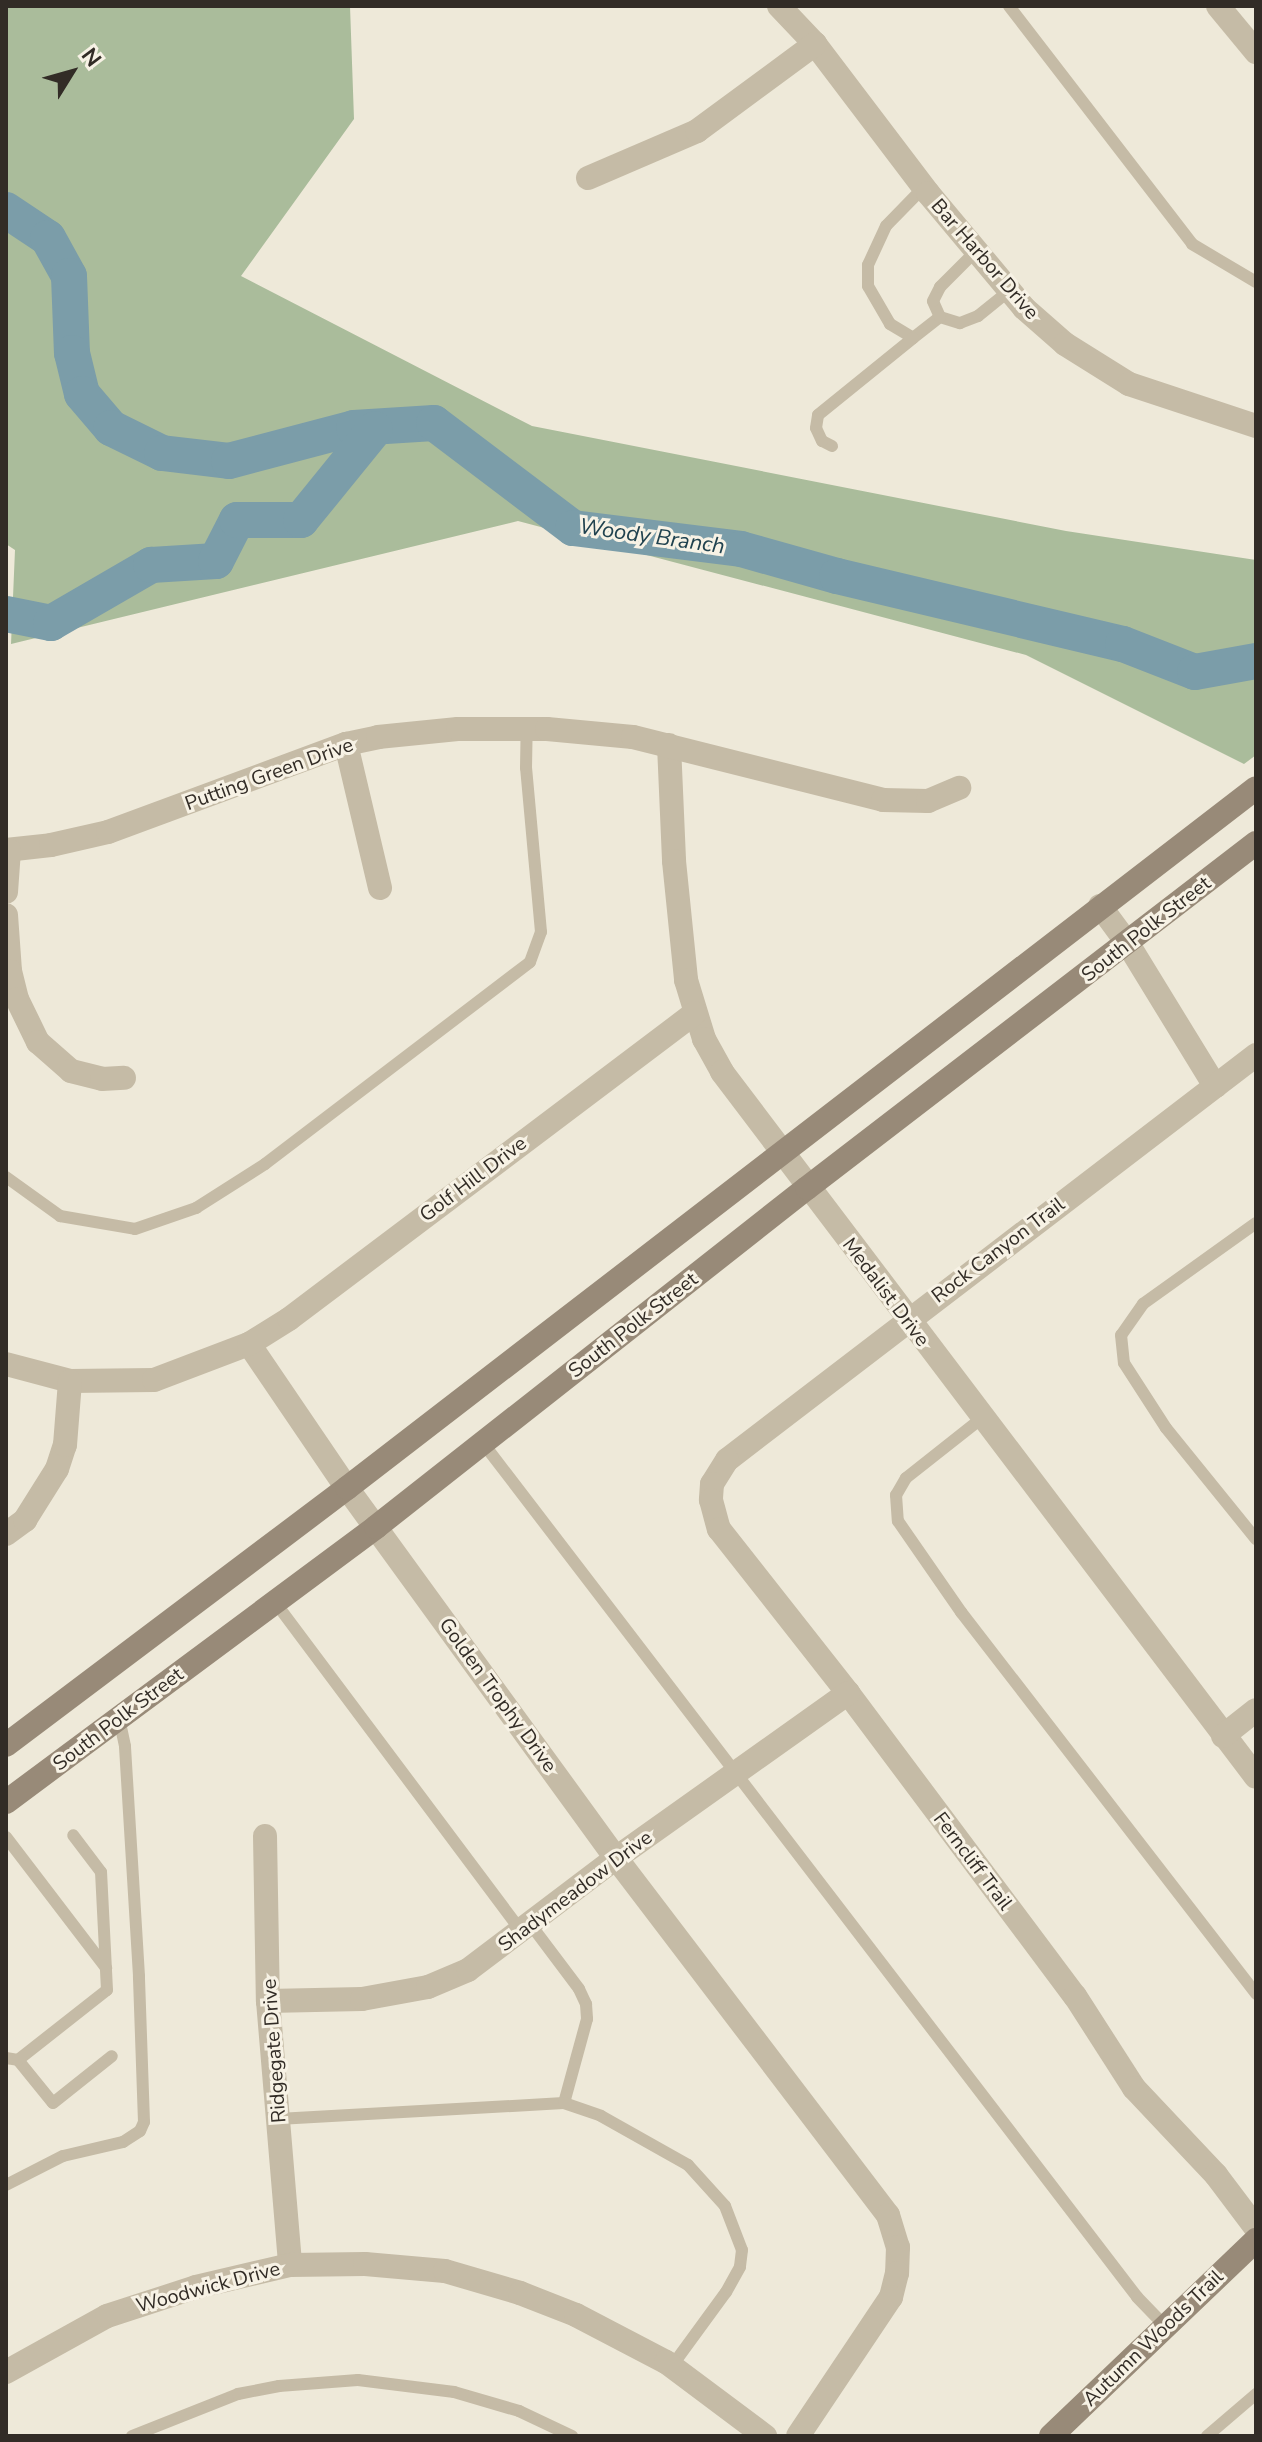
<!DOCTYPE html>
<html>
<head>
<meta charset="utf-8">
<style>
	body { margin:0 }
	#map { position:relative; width:1262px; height:2442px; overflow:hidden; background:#eee9d9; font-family:"Nunito Sans",sans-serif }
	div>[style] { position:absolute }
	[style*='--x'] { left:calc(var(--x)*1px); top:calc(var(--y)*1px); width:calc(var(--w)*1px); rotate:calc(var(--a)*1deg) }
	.green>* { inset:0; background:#aabc9b }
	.river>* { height:36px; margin:-18px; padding:0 18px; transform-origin:18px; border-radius:18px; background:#7b9da9 }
	.lane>* { height:12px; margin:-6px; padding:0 6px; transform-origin:6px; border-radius:6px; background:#c5bba6 }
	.street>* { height:24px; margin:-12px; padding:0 12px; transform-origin:12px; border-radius:12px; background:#c5bba6 }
	.secondary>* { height:24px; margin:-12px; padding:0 12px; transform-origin:12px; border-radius:12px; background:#988a78 }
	span { translate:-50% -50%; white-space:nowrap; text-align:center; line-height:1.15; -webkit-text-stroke:6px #f7f2e5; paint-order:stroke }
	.street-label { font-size:20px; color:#322c26 }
	.water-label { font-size:22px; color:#20424f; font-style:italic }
	.frame { position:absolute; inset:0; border:8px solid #322c26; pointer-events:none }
	.north { position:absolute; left:32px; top:32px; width:80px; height:80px; -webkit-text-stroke:6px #f7f2e5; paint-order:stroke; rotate:53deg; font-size:22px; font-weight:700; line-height:32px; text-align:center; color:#322c26 }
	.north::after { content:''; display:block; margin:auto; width:28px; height:36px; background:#322c26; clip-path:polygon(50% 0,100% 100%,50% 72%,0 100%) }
</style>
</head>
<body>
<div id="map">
	<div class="green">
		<div style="clip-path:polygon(6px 6px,350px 6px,354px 119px,241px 276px,532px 426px,1066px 531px,1256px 560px,1256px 755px,1244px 764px,1026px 655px,518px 521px,11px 644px,15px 550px,6px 544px)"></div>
	</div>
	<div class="river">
		<div style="--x:6;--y:210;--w:50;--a:33.7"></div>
		<div style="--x:48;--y:238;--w:43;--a:61.1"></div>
		<div style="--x:69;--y:276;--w:77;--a:87.8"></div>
		<div style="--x:72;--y:353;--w:42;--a:76.3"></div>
		<div style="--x:82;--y:394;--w:45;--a:49.5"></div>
		<div style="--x:111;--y:428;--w:57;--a:26.1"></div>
		<div style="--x:162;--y:453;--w:67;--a:6.8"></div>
		<div style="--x:229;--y:461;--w:129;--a:-14.8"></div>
		<div style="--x:354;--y:428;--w:80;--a:-3.6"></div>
		<div style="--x:434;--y:423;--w:174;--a:37.1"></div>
		<div style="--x:573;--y:528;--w:169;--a:7.1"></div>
		<div style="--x:741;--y:549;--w:100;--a:15.7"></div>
		<div style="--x:837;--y:576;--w:294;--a:13.4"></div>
		<div style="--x:1123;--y:644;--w:77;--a:21.3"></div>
		<div style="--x:1195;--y:672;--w:62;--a:-10.2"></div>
		<div style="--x:6;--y:614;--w:46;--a:11.3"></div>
		<div style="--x:51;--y:623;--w:116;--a:-30.1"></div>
		<div style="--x:151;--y:565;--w:65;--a:-3.5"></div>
		<div style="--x:216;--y:561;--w:46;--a:-62.9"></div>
		<div style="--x:237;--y:520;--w:64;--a:0"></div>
		<div style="--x:301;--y:520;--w:117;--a:-50.9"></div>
	</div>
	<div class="lane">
		<div style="--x:1009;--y:6;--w:300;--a:52.4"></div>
		<div style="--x:1192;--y:244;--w:74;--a:30.7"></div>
		<div style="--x:924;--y:187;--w:54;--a:134.3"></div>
		<div style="--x:886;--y:226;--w:43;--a:114.8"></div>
		<div style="--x:868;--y:265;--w:21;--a:90"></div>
		<div style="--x:868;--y:286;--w:44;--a:59.9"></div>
		<div style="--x:890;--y:324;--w:27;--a:31"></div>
		<div style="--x:913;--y:338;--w:34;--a:-38"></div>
		<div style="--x:940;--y:317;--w:21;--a:17"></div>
		<div style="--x:960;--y:323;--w:19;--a:-21"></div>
		<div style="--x:978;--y:316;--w:40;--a:-39"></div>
		<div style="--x:940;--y:317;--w:17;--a:-114"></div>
		<div style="--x:933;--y:301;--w:16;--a:-63"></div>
		<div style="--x:940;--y:287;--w:49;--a:-45"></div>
		<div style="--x:832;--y:446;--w:11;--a:-153"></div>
		<div style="--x:822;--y:441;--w:14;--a:-115"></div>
		<div style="--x:816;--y:428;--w:13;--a:-81"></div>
		<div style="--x:818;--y:415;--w:122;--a:-39"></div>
		<div style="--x:6;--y:1177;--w:67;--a:35.8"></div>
		<div style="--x:60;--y:1216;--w:76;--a:9.8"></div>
		<div style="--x:135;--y:1229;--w:65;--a:-19"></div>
		<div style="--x:196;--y:1208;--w:82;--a:-32.5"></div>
		<div style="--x:265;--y:1164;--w:333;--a:-37.3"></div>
		<div style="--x:530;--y:962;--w:32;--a:-70"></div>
		<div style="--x:541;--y:932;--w:165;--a:-95.2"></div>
		<div style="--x:526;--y:768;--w:39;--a:-89"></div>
		<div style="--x:1256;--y:1223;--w:139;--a:144.4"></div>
		<div style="--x:1143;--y:1304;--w:38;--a:125"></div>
		<div style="--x:1121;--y:1335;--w:28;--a:84"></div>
		<div style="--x:1124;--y:1363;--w:77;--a:57.1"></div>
		<div style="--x:1166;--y:1428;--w:143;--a:51"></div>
		<div style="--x:982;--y:1418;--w:97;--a:141.7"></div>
		<div style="--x:906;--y:1478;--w:20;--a:120"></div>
		<div style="--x:896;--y:1495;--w:26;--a:86"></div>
		<div style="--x:898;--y:1521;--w:111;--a:55.3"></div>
		<div style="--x:961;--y:1612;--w:483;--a:52.3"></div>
		<div style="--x:483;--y:1443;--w:1076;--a:52.55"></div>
		<div style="--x:1137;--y:2297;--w:40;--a:46"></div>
		<div style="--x:275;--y:1602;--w:412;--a:53.2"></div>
		<div style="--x:6;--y:1837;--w:165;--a:52.6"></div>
		<div style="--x:531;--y:1925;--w:80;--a:53.1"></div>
		<div style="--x:579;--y:1989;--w:17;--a:65"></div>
		<div style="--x:586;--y:2004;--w:15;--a:86"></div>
		<div style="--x:587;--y:2019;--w:87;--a:105.3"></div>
		<div style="--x:6;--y:2058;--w:12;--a:9"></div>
		<div style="--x:18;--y:2060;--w:55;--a:50.9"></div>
		<div style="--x:53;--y:2103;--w:75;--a:-38.5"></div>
		<div style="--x:18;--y:2060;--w:113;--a:-38.2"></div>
		<div style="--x:107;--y:1990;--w:118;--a:-92.9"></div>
		<div style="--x:101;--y:1872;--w:46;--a:-127.1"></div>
		<div style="--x:278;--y:2119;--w:286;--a:-3.2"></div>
		<div style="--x:564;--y:2103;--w:39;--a:19"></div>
		<div style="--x:601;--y:2116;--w:100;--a:29.4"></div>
		<div style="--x:688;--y:2165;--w:55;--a:47.9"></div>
		<div style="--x:725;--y:2206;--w:47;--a:68.9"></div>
		<div style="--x:742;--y:2250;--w:17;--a:97"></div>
		<div style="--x:740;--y:2267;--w:29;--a:119"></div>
		<div style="--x:726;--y:2292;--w:92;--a:126.1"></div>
		<div style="--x:6;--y:2185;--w:64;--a:-27"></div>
		<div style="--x:63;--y:2156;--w:62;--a:-13.1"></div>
		<div style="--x:123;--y:2142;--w:20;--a:-33"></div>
		<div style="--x:140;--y:2131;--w:10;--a:-66"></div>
		<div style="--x:144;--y:2122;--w:146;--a:-92"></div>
		<div style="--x:139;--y:1976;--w:230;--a:-93.5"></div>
		<div style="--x:125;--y:1746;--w:29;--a:-102"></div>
		<div style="--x:132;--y:2436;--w:114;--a:-21.6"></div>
		<div style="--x:238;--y:2394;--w:42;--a:-11"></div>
		<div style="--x:279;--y:2386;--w:79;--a:-4.3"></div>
		<div style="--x:358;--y:2380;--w:97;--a:7.1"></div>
		<div style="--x:454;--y:2392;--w:68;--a:16.3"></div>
		<div style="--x:519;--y:2411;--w:59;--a:25.3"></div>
		<div style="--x:1207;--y:2436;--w:65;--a:-40.6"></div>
	</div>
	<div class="street">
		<div style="--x:779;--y:6;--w:52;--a:46.5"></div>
		<div style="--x:815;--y:44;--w:187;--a:52.8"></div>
		<div style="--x:928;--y:193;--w:150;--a:50.1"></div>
		<div style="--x:1024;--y:308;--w:55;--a:41.3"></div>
		<div style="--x:1065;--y:344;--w:75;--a:32"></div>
		<div style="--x:1129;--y:384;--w:134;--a:18.3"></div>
		<div style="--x:1218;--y:6;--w:60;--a:50.4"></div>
		<div style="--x:588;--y:178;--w:119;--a:-23.3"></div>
		<div style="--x:697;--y:131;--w:147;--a:-36.4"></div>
		<div style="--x:346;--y:744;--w:148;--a:76.7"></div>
		<div style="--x:669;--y:745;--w:116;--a:87.5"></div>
		<div style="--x:674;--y:861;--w:120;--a:84.2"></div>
		<div style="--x:686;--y:980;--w:62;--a:73"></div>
		<div style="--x:704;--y:1039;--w:38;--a:61"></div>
		<div style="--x:722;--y:1072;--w:884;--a:52.86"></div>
		<div style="--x:6;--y:850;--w:45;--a:-6.3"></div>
		<div style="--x:51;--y:845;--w:58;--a:-12.8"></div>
		<div style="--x:108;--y:832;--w:254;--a:-20.3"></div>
		<div style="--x:346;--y:744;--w:33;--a:-12"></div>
		<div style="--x:378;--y:737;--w:80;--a:-5.7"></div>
		<div style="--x:458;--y:729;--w:89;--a:0"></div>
		<div style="--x:547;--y:729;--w:86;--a:5.3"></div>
		<div style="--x:633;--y:737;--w:258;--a:14.1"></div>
		<div style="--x:883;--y:800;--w:45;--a:1.3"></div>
		<div style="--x:928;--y:801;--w:34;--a:-23"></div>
		<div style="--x:6;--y:892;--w:42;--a:-85.9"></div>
		<div style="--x:1100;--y:906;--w:47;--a:53.6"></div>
		<div style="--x:1128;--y:944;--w:167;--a:58.5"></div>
		<div style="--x:6;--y:915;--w:56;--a:85.9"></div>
		<div style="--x:10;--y:971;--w:29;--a:76"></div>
		<div style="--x:17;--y:999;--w:48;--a:64"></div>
		<div style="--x:38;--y:1042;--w:44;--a:41.3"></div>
		<div style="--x:71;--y:1071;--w:32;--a:14"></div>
		<div style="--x:102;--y:1079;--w:22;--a:-3"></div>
		<div style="--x:1256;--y:1055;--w:666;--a:142.56"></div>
		<div style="--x:727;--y:1460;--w:28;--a:122"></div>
		<div style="--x:712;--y:1484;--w:16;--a:94"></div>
		<div style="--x:711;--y:1500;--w:30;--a:75"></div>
		<div style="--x:719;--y:1529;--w:209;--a:51.8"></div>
		<div style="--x:848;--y:1693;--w:379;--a:53.2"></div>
		<div style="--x:1075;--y:1996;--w:109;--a:57.3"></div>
		<div style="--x:1134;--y:2088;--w:120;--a:46.7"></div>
		<div style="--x:1216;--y:2175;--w:66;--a:53"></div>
		<div style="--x:249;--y:1344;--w:174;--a:55.8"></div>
		<div style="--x:347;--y:1488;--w:457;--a:54"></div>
		<div style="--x:616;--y:1858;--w:449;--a:52.7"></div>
		<div style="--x:888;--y:2215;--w:34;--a:73"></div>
		<div style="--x:898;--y:2247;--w:26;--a:92"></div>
		<div style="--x:897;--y:2273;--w:25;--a:104"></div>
		<div style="--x:891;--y:2297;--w:167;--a:123.8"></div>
		<div style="--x:6;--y:1364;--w:66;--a:14.9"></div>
		<div style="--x:70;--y:1381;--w:84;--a:-0.7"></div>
		<div style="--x:154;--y:1380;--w:102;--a:-20.8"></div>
		<div style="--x:249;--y:1344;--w:47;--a:-32"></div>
		<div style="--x:289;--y:1319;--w:508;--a:-37.01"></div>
		<div style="--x:6;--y:1534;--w:24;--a:-36"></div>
		<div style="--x:25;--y:1520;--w:60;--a:-57.9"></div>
		<div style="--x:57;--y:1469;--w:25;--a:-72"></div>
		<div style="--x:65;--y:1445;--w:64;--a:-85.5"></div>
		<div style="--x:1223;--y:1736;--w:42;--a:-38.2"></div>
		<div style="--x:265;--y:1836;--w:165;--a:89"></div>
		<div style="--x:268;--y:2001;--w:265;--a:85.2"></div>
		<div style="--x:268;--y:2001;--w:94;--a:-1.2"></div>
		<div style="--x:362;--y:1999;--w:67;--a:-10.3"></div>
		<div style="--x:428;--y:1987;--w:43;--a:-23"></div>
		<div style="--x:468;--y:1970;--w:186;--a:-37.1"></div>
		<div style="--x:616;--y:1858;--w:285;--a:-35.4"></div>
		<div style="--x:6;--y:2372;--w:115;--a:-29"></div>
		<div style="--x:107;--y:2316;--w:94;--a:-18"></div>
		<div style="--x:196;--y:2287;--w:97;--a:-13.2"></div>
		<div style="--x:290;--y:2265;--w:75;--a:-0.8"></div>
		<div style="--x:365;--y:2264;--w:80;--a:5"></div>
		<div style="--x:445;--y:2271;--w:78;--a:16.3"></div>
		<div style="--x:520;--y:2293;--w:60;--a:21.4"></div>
		<div style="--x:576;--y:2315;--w:102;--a:27.6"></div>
		<div style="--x:666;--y:2362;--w:124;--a:36.8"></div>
	</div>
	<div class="secondary">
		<div style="--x:6;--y:1745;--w:427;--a:-37"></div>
		<div style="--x:347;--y:1488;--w:1147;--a:-37.6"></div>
		<div style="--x:6;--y:1802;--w:461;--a:-36.6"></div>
		<div style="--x:376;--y:1527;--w:548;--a:-38.19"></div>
		<div style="--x:807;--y:1188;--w:566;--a:-37.54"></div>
		<div style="--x:1051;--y:2436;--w:284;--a:-43.7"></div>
	</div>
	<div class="street-label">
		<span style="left:985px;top:259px;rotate:49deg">Bar Harbor Drive</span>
		<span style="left:269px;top:774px;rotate:-20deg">Putting Green Drive</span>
		<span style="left:1146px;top:929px;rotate:-38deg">South Polk Street</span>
		<span style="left:473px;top:1179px;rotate:-37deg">Golf Hill Drive</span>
		<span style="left:998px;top:1250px;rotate:-37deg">Rock Canyon Trail</span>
		<span style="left:886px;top:1292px;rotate:53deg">Medalist Drive</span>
		<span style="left:633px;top:1325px;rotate:-38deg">South Polk Street</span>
		<span style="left:498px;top:1695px;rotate:54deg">Golden Trophy Drive</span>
		<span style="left:118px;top:1719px;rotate:-37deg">South Polk Street</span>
		<span style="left:973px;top:1861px;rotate:53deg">Ferncliff Trail</span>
		<span style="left:575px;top:1891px;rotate:-37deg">Shadymeadow Drive</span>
		<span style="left:274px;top:2051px;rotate:-94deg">Ridgegate Drive</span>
		<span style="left:208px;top:2287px;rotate:-15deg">Woodwick Drive</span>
		<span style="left:1153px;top:2338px;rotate:-44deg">Autumn Woods Trail</span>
	</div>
	<div class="water-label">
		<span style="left:652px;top:537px;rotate:8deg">Woody Branch</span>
	</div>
	<div class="frame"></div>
	<div class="north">N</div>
</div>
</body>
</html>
